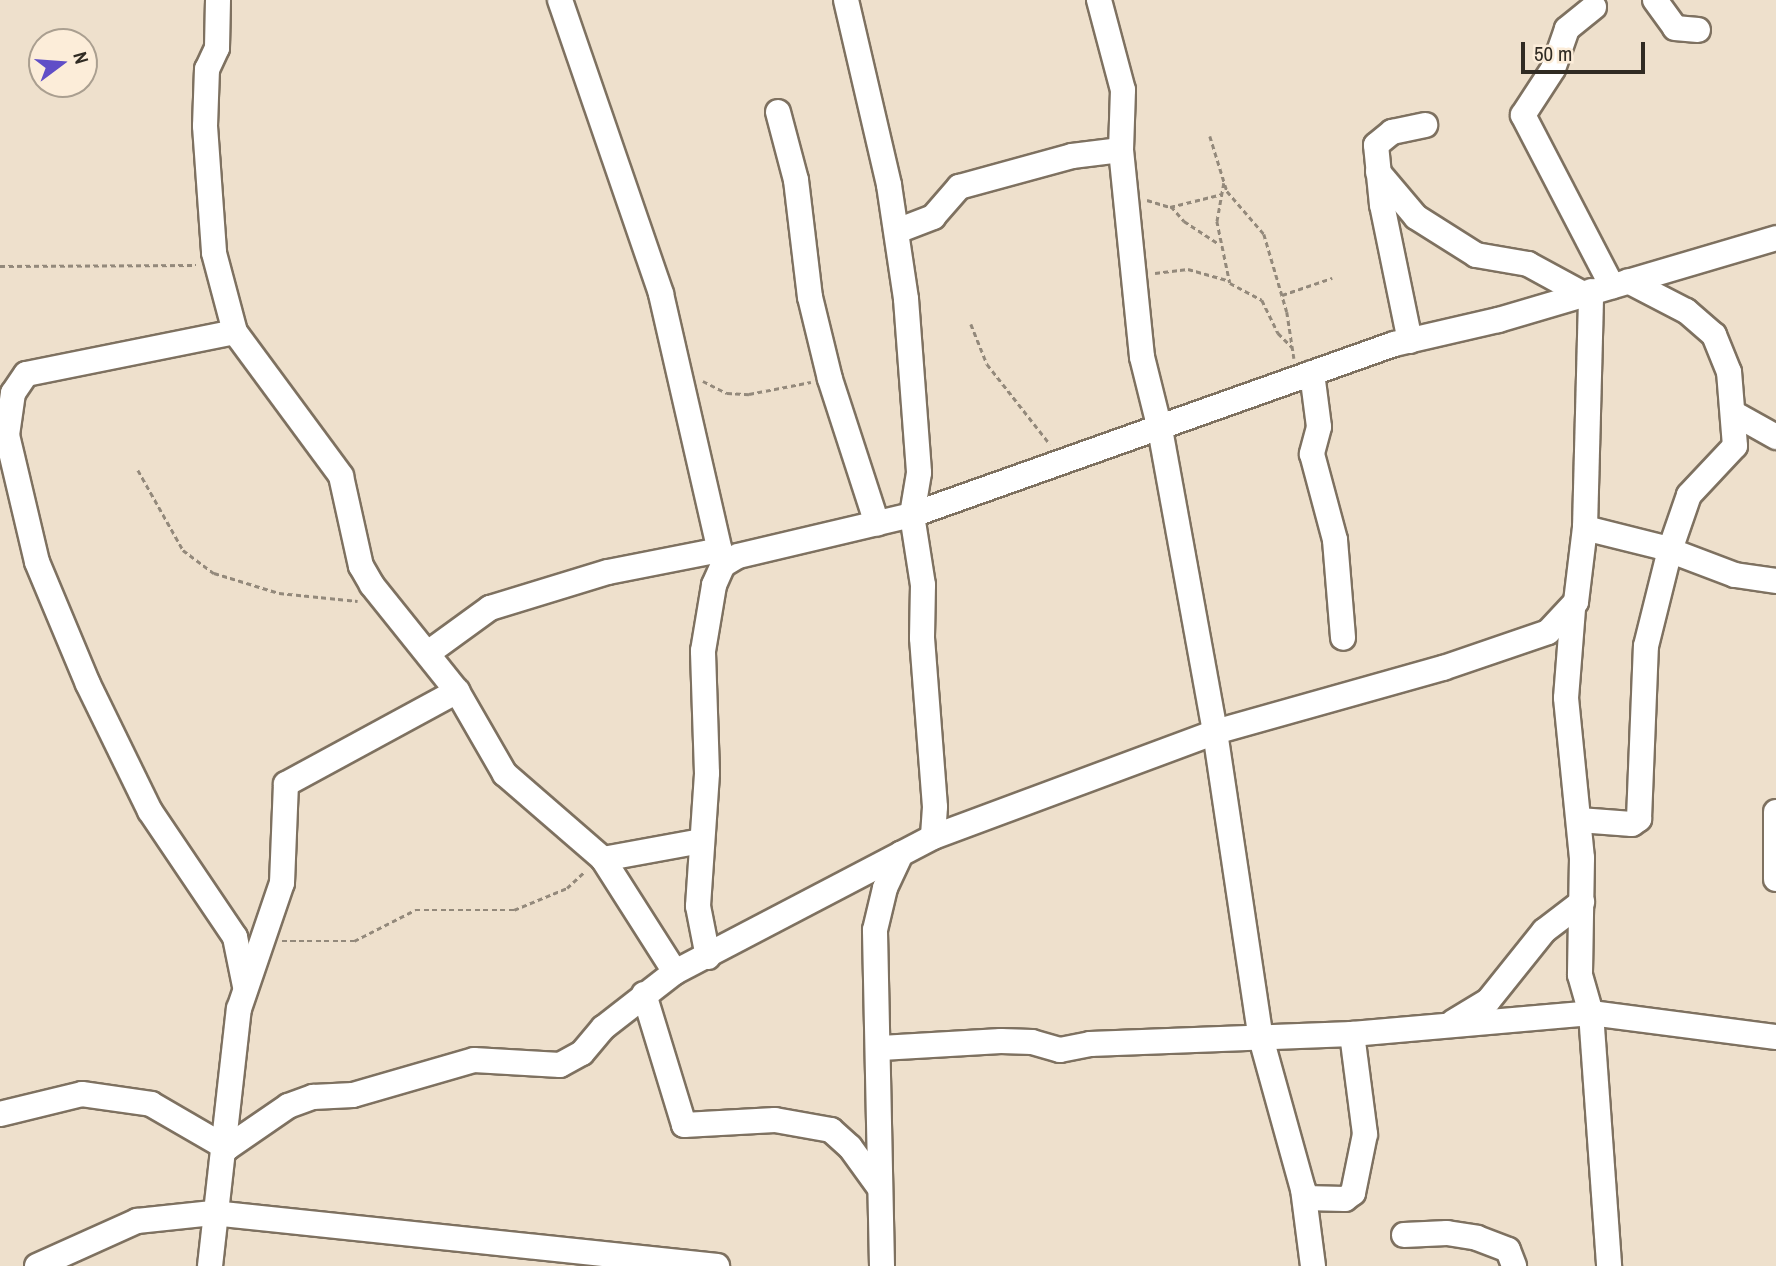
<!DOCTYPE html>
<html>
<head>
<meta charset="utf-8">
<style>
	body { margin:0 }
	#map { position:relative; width:1776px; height:1266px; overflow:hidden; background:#eee0cc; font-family:"Archivo Narrow",sans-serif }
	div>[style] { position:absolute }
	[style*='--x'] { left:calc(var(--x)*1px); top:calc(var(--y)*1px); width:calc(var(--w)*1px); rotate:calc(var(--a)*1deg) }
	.path>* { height:2.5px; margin-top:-1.25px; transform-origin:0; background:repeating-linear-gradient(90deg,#93897b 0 5px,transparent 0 8.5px) }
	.roads { filter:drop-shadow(2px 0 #7e7160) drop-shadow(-2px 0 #7e7160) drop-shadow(0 2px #7e7160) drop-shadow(0 -2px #7e7160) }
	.minor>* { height:24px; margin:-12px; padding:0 12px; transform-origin:12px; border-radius:12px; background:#fff }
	span { translate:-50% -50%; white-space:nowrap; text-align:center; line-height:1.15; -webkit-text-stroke:5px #fcedd9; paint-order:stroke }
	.north { position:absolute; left:28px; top:28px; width:70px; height:70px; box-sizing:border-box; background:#fcedd9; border:2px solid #aa9f90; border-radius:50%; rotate:74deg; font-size:19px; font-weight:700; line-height:28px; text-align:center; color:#302b23 }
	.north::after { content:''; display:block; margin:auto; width:24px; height:32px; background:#604ec7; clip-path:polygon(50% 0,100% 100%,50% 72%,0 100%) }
	.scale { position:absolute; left:1521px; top:42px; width:124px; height:32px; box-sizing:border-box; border:4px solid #302b23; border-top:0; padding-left:9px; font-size:21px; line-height:24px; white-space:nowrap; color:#302b23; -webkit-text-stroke:5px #fcedd9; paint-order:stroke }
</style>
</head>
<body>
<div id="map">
	<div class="path">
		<div style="--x:1210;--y:136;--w:58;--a:72.8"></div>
		<div style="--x:1227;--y:191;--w:57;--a:49.3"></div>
		<div style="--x:1264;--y:234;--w:81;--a:73.6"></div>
		<div style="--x:1287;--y:312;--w:47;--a:81.3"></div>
		<div style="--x:1224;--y:183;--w:39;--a:100"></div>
		<div style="--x:1217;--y:221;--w:63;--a:78.2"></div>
		<div style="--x:1230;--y:283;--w:36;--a:28"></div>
		<div style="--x:1262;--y:300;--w:37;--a:64"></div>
		<div style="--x:1278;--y:333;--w:20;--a:45"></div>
		<div style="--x:1147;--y:200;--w:24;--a:17"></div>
		<div style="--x:1170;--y:207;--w:54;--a:-14"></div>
		<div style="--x:1171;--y:206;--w:20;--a:49"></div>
		<div style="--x:1184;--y:221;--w:42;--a:33.3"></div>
		<div style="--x:0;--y:266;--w:196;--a:-0.3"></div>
		<div style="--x:1155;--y:273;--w:33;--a:-7"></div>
		<div style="--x:1188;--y:269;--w:44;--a:15.9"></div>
		<div style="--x:1282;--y:295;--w:53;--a:-18.8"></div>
		<div style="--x:971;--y:324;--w:43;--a:68.2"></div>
		<div style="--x:987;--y:364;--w:102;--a:51.8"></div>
		<div style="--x:703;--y:381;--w:27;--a:27"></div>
		<div style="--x:727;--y:393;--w:22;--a:3"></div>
		<div style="--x:749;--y:394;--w:63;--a:-11"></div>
		<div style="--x:138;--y:470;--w:92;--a:60.6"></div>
		<div style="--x:183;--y:550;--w:39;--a:37"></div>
		<div style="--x:214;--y:573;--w:68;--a:17.1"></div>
		<div style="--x:279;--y:593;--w:79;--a:5.8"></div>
		<div style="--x:282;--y:941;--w:72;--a:0"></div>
		<div style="--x:354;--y:941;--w:68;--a:-26.9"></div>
		<div style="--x:415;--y:910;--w:99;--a:0"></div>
		<div style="--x:514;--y:910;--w:57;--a:-22.5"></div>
		<div style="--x:567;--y:888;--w:25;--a:-43"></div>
	</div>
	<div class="roads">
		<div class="minor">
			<div style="--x:218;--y:0;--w:48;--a:91.2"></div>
			<div style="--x:217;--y:48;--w:23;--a:115"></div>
			<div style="--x:207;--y:69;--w:57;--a:92"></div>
			<div style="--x:205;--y:126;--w:127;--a:85.9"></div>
			<div style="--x:214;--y:253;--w:82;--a:75.1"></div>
			<div style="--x:235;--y:332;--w:179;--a:53.6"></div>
			<div style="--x:341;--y:476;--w:92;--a:77.5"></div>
			<div style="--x:361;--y:566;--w:22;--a:60"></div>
			<div style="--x:372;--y:585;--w:136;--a:51.3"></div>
			<div style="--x:457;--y:691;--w:96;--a:60"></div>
			<div style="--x:505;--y:774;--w:130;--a:40.9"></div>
			<div style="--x:603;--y:859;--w:134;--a:57.5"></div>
			<div style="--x:560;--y:0;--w:311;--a:71"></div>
			<div style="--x:661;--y:294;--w:278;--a:77.1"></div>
			<div style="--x:846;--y:0;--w:190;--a:76.9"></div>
			<div style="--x:889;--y:185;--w:115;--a:81.5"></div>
			<div style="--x:906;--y:299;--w:174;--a:85.7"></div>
			<div style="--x:919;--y:473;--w:43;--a:99.5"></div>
			<div style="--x:912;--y:515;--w:71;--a:81.1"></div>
			<div style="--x:923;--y:585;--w:53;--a:91.1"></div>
			<div style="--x:922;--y:638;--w:169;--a:85.6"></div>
			<div style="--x:935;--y:807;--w:30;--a:94"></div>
			<div style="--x:1099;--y:0;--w:93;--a:75.1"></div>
			<div style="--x:1123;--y:90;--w:60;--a:91.9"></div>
			<div style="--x:1121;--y:150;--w:208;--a:84.2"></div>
			<div style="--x:1142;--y:357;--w:74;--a:76"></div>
			<div style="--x:1160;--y:429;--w:308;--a:79.7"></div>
			<div style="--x:1215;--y:732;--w:309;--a:81.5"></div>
			<div style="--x:1261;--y:1038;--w:157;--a:74.5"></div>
			<div style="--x:1303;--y:1189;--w:78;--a:82.6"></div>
			<div style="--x:1655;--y:0;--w:34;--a:54"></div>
			<div style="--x:1675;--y:28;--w:23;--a:5"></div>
			<div style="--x:1594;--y:7;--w:35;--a:141"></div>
			<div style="--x:1567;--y:29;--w:42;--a:109.3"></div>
			<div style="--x:1553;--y:69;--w:55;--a:123.1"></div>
			<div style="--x:1523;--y:115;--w:193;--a:62.5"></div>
			<div style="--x:778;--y:112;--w:70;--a:75.2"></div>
			<div style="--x:796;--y:180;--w:118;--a:83.2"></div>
			<div style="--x:810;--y:297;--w:84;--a:76.3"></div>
			<div style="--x:830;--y:379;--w:152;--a:72"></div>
			<div style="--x:1378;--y:172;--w:59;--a:49.8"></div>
			<div style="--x:1416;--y:217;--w:71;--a:32.3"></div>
			<div style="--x:1476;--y:255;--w:53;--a:9.8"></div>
			<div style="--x:1528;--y:264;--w:63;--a:28.6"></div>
			<div style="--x:897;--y:231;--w:39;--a:-21"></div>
			<div style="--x:933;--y:217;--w:40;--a:-49"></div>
			<div style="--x:959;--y:187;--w:117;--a:-15.3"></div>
			<div style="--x:1072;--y:156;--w:49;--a:-7"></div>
			<div style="--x:235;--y:332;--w:213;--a:168.6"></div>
			<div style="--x:26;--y:374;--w:23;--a:124"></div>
			<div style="--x:13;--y:393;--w:42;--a:98.1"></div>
			<div style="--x:7;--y:435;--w:130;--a:76.7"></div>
			<div style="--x:37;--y:562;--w:132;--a:67.3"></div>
			<div style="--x:88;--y:684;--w:141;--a:64"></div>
			<div style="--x:150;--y:811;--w:152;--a:56"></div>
			<div style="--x:235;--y:937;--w:50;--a:78.5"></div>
			<div style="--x:1410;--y:341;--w:139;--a:-101.6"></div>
			<div style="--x:1382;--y:205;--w:60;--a:-95.7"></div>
			<div style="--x:1376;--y:145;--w:21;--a:-39"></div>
			<div style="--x:1392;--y:132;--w:34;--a:-12"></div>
			<div style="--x:1312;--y:373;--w:54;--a:82.6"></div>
			<div style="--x:1319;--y:427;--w:28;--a:105"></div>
			<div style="--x:1312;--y:454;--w:89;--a:75"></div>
			<div style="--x:1335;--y:540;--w:98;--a:85.3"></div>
			<div style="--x:1735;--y:414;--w:47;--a:29.3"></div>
			<div style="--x:1585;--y:528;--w:78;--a:14"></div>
			<div style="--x:1661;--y:547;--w:79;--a:20.7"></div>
			<div style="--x:1735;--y:575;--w:41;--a:8.3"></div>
			<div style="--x:1573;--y:609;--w:89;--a:94.5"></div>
			<div style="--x:1566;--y:698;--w:161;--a:84.3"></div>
			<div style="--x:1582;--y:858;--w:117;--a:91"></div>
			<div style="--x:1580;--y:975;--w:40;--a:74"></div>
			<div style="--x:1591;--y:1013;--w:254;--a:85.9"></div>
			<div style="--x:428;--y:653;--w:77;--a:-36"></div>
			<div style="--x:490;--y:608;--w:123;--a:-17"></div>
			<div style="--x:608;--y:572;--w:114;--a:-11.1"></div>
			<div style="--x:1776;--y:812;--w:67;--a:90"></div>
			<div style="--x:1579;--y:820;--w:53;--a:4.3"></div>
			<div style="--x:1632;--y:824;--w:9;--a:-36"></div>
			<div style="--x:1639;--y:819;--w:173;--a:-87.7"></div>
			<div style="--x:1646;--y:646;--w:99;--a:-76"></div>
			<div style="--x:1670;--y:550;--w:58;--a:-70.9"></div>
			<div style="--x:1689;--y:495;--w:67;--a:-46.8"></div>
			<div style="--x:1735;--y:446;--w:74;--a:-94.6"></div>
			<div style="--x:1729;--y:372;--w:40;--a:-112"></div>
			<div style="--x:1714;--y:335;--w:37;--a:-139"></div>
			<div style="--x:1686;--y:311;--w:65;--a:-152.7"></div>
			<div style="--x:603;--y:859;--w:100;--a:-10.4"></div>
			<div style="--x:708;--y:957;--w:52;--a:-101.1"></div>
			<div style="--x:698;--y:906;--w:133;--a:-86.1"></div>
			<div style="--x:707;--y:773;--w:122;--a:-91.9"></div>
			<div style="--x:703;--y:651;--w:67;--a:-80.5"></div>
			<div style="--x:714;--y:585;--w:22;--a:-66"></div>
			<div style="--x:723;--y:565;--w:17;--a:-31"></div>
			<div style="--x:738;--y:556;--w:179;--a:-13.3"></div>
			<div style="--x:912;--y:515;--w:511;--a:-19.53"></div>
			<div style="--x:1394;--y:344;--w:107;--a:-13"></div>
			<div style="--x:1498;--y:320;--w:290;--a:-16.4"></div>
			<div style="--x:644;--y:994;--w:137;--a:73"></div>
			<div style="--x:684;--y:1125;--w:91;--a:-3.1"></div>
			<div style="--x:775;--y:1120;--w:57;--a:10.1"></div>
			<div style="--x:831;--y:1130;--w:25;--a:42"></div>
			<div style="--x:850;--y:1147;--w:49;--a:54.1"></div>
			<div style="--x:1453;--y:1022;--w:41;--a:-31"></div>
			<div style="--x:1488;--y:1001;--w:90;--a:-51.3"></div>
			<div style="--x:1544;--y:931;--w:48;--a:-37.3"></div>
			<div style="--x:881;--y:1048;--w:120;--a:-3.3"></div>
			<div style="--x:1001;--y:1041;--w:31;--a:2"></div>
			<div style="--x:1032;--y:1042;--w:29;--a:16"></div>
			<div style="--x:1060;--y:1050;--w:31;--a:-11"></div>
			<div style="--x:1090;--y:1044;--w:262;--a:-2.2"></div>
			<div style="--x:1352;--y:1034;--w:240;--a:-5"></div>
			<div style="--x:1591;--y:1013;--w:187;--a:7.4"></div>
			<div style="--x:0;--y:1114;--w:84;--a:-13.7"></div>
			<div style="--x:82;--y:1094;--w:70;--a:8.2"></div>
			<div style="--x:151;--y:1104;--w:88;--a:30.1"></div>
			<div style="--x:227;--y:1148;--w:74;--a:-34.5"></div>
			<div style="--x:288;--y:1106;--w:27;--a:-20"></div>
			<div style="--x:313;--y:1097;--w:40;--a:-2.9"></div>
			<div style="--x:353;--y:1095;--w:126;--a:-16.1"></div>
			<div style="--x:474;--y:1060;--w:86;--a:3.3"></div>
			<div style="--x:560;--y:1065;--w:25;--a:-29"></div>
			<div style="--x:582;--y:1053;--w:33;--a:-50"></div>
			<div style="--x:603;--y:1028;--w:91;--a:-37.9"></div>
			<div style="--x:675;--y:972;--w:291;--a:-27.6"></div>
			<div style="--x:933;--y:837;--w:301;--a:-20.4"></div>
			<div style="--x:1215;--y:732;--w:237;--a:-15.7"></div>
			<div style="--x:1443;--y:668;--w:111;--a:-18.9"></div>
			<div style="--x:1548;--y:632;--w:41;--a:-47"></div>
			<div style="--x:1576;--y:602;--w:75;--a:-83.1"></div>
			<div style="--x:1585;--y:528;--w:237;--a:-88.5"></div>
			<div style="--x:1305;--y:1198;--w:40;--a:1.4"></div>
			<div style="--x:1345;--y:1199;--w:10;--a:-37"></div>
			<div style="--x:1353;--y:1193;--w:60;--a:-78.5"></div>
			<div style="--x:1365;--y:1134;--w:101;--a:-97.4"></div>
			<div style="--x:1404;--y:1235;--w:43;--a:-2.7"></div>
			<div style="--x:1447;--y:1233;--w:30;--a:9"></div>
			<div style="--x:1477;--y:1238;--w:33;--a:21"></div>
			<div style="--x:1508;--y:1250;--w:17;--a:69"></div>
			<div style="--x:37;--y:1266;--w:110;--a:-24.2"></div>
			<div style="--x:137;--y:1221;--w:76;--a:-6"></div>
			<div style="--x:213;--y:1213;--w:507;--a:6"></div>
			<div style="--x:210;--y:1266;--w:259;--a:-83.6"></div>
			<div style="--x:239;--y:1009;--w:133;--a:-71.2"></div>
			<div style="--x:282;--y:883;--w:99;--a:-87.7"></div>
			<div style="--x:286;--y:784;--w:195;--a:-28.5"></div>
			<div style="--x:882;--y:1266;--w:336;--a:-91.2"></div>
			<div style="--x:875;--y:930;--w:43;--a:-76.6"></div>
			<div style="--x:885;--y:888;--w:38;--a:-65"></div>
		</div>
	</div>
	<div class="north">N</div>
	<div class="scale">50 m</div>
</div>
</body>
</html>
